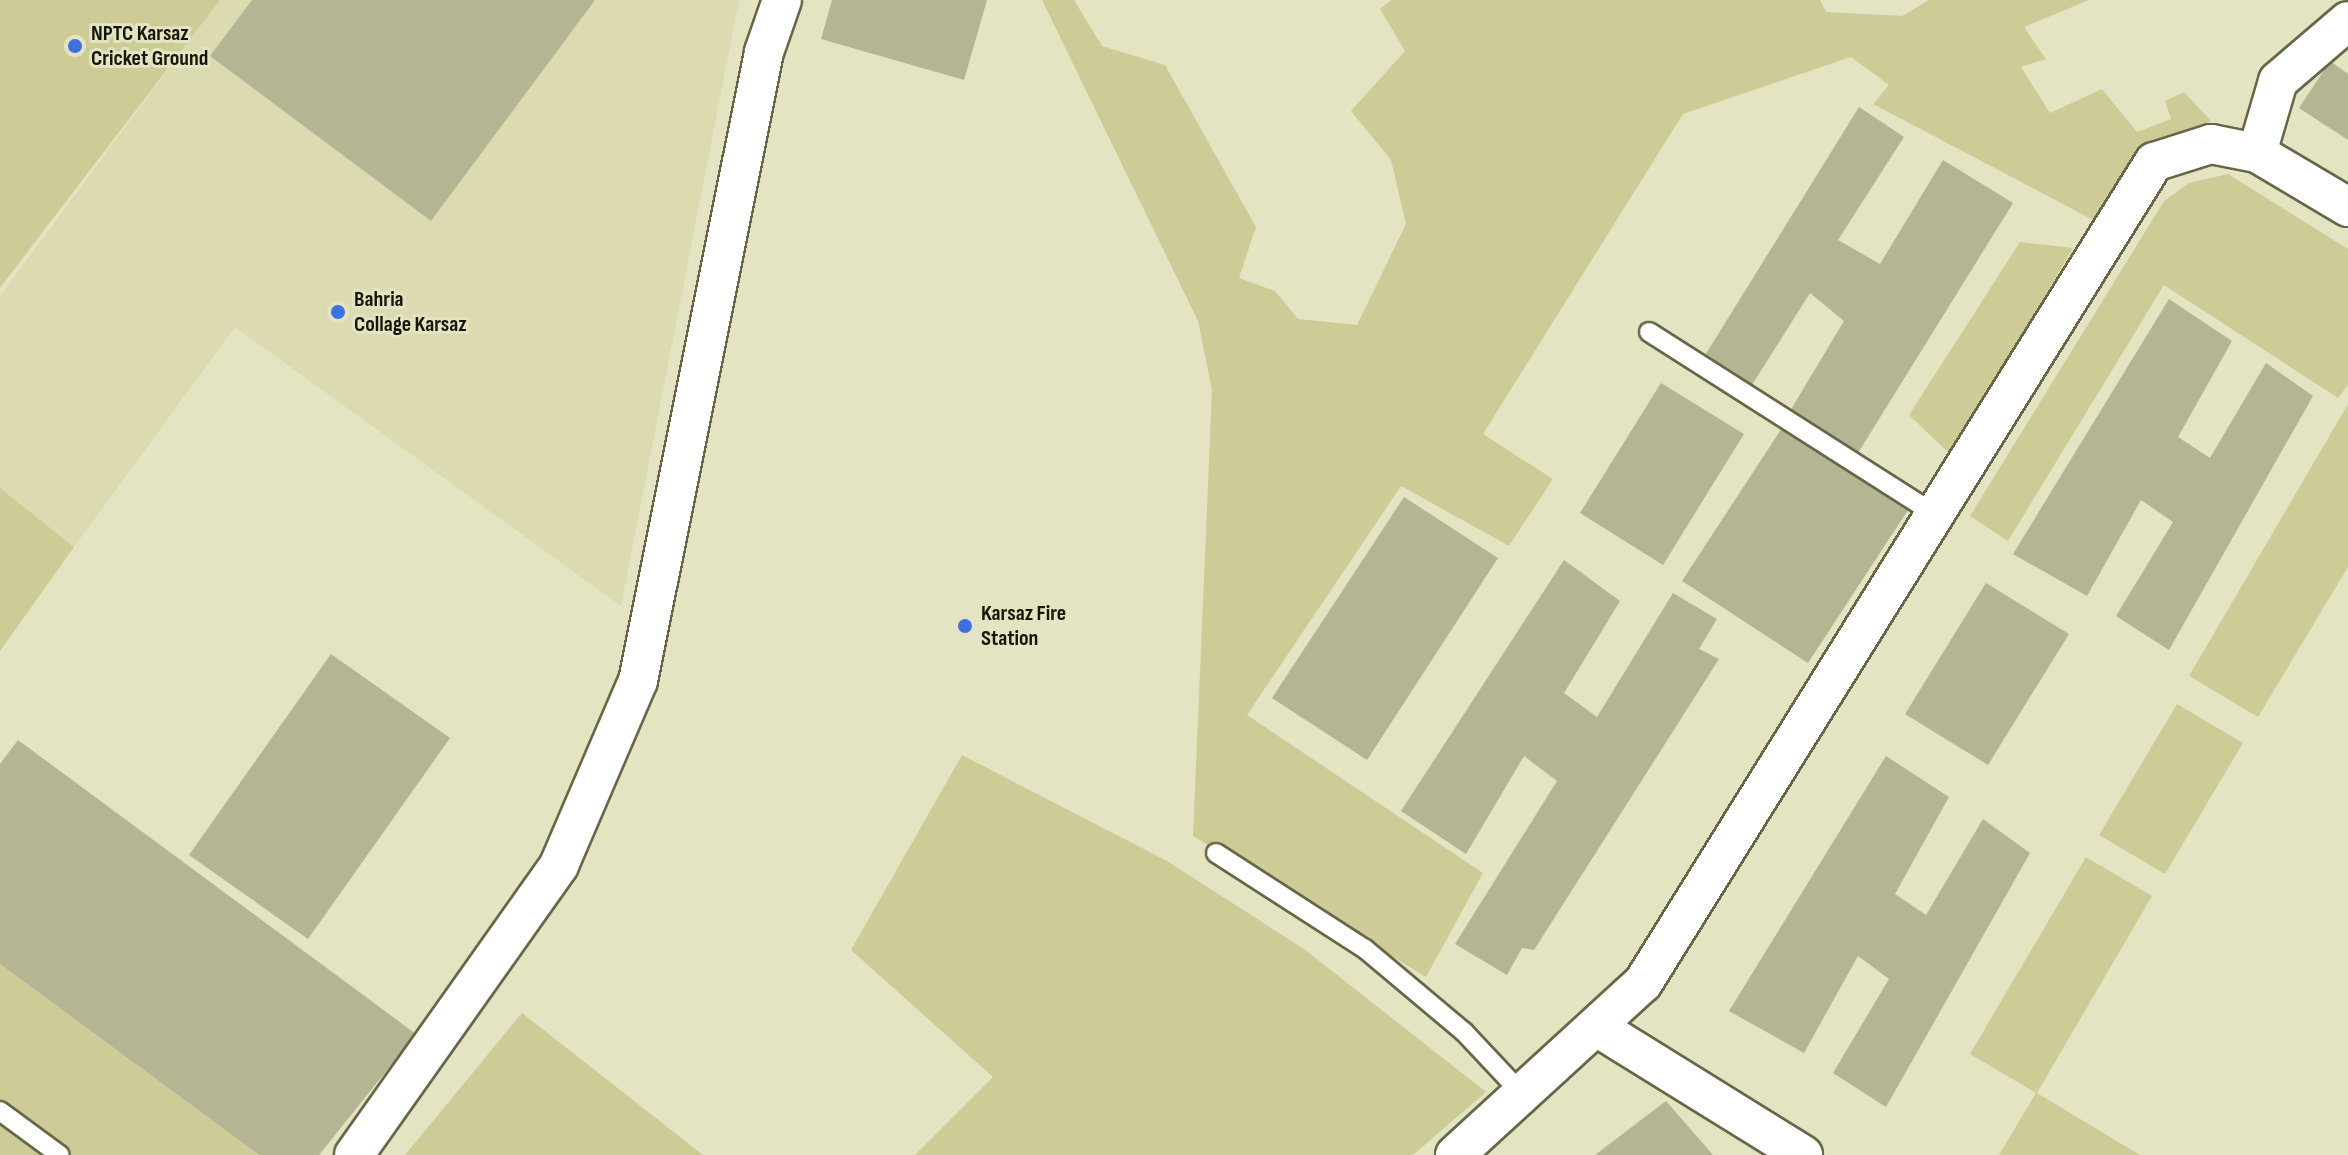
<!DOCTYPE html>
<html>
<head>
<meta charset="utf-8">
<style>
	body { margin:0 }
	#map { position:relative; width:2348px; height:1155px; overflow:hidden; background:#e4e4c2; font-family:"Sofia Sans Condensed",sans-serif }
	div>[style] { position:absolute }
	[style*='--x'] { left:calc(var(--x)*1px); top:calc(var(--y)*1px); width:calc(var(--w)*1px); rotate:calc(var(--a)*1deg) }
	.built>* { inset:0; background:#dbdab0 }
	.green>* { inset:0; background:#cdcc97 }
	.building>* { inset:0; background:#b5b594 }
	.roads { filter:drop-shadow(2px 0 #676748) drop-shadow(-2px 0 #676748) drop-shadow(0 2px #676748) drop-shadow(0 -2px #676748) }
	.service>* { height:18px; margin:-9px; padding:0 9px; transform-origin:9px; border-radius:9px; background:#fff }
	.minor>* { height:38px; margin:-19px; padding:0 19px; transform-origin:19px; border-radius:19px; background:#fff }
	.dots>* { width:22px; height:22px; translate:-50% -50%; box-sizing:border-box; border:4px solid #e4e4c2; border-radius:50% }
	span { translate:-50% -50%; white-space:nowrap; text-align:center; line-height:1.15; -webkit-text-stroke:6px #e4e4c2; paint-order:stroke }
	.poi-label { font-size:22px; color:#161609; font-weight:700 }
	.left { translate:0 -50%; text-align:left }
</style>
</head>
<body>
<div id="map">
	<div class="built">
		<div style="clip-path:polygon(219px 0,739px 0,621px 606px,235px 327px,74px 547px,0 488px,0 296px)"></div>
	</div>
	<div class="green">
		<div style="clip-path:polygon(0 0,220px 0,0 288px)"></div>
		<div style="clip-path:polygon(1042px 0,1074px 0,1102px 46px,1165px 65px,1256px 227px,1239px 278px,1275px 291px,1298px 319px,1357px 325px,1406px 224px,1391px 160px,1351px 111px,1405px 51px,1380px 9px,1391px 0,1820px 0,1826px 12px,1902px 16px,1929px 0,2089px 0,2024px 27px,2046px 59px,2021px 67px,2050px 113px,2102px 89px,2137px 132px,2171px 119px,2165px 101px,2184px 92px,2211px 121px,2143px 155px,2095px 221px,1873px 104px,1889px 85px,1851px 57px,1683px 114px,1483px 434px,1553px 479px,1509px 546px,1401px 486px,1247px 715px,1483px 873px,1426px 977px,1193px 836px,1212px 390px,1198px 321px)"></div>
		<div style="clip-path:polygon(2228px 174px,2348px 249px,2348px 385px,2338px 398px,2164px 285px,2008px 541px,1970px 516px,2164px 201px,2189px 183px)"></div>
		<div style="clip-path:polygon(2020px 242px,2073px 248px,1951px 455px,1909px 415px)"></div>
		<div style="clip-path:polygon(2348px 404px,2348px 567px,2258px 717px,2189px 676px)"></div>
		<div style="clip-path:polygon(0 488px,74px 547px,0 651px)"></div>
		<div style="clip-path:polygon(2177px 704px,2243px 743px,2165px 874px,2099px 835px)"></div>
		<div style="clip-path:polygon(962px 755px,1167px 861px,1304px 949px,1486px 1092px,1413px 1155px,915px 1155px,993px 1077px,851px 950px)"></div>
		<div style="clip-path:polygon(2086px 857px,2152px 896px,2037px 1093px,2140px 1155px,1999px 1155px,2036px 1093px,1970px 1054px)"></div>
		<div style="clip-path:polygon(0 964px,259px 1155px,0 1155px)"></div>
		<div style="clip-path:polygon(522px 1013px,703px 1155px,405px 1155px)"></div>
	</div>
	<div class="building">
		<div style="clip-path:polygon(252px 0,595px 0,431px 221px,210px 56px)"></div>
		<div style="clip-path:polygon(832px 0,987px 0,964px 80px,821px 39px)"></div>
		<div style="clip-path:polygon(2330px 61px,2348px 74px,2348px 140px,2299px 108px)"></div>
		<div style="clip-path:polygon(1859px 107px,1904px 137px,1838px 240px,1880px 264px,1943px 160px,2013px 203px,1858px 453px,1790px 411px,1844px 321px,1810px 293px,1750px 388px,1704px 357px)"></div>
		<div style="clip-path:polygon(2169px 299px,2232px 341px,2178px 437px,2210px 458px,2266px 363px,2313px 396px,2169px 650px,2116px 616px,2173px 522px,2141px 500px,2087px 596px,2013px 554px)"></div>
		<div style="clip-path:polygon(1661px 383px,1744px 434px,1663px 565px,1580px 513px)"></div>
		<div style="clip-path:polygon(1782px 428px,1908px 510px,1808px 663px,1682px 581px)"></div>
		<div style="clip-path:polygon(1404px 497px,1498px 558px,1367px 760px,1272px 698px)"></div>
		<div style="clip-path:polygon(1564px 560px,1620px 601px,1564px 693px,1597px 717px,1673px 593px,1717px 619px,1699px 649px,1719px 659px,1534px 950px,1522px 948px,1507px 975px,1455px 944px,1557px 781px,1524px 756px,1466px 854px,1401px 811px)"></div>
		<div style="clip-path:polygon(1986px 583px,2069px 634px,1988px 765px,1905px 714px)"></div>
		<div style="clip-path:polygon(331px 654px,450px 738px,308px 939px,189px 855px)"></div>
		<div style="clip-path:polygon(18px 740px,416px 1034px,319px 1155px,259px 1155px,0 964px,0 764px)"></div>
		<div style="clip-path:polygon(1886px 756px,1949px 797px,1895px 894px,1926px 915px,1983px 819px,2030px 853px,1886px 1107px,1833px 1073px,1889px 979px,1858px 956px,1804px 1053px,1729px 1011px)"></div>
		<div style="clip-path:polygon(1666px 1101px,1713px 1155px,1595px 1155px)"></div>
	</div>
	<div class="roads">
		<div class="service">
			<div style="--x:1649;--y:332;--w:337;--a:32.5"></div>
			<div style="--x:1216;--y:853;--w:177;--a:32.8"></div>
			<div style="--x:1365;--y:949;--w:129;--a:40"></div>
			<div style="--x:1464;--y:1032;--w:88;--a:46.8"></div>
			<div style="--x:0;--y:1111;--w:74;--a:36.3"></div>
		</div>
		<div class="minor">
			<div style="--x:2257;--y:153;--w:75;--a:-73.7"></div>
			<div style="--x:2278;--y:81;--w:92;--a:-40.6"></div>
			<div style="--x:1600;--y:1029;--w:239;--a:31.8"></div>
			<div style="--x:354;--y:1155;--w:355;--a:-54.7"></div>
			<div style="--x:559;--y:865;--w:200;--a:-66.8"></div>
			<div style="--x:638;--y:681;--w:641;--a:-78.67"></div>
			<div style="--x:764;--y:52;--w:55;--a:-70.9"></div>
			<div style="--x:1455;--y:1155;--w:255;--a:-42.5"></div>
			<div style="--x:1643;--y:983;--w:967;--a:-58.1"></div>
			<div style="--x:2154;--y:162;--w:60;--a:-17.5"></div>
			<div style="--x:2211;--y:144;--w:47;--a:11.1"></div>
			<div style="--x:2257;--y:153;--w:106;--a:30.7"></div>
		</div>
	</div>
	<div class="dots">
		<div style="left:75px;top:46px;background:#3d70e0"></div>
		<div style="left:338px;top:312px;background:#3d70e0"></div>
		<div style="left:965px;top:626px;background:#3d70e0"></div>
	</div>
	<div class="poi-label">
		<span class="left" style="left:91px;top:46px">NPTC Karsaz<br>Cricket Ground</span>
		<span class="left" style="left:354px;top:312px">Bahria<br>Collage Karsaz</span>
		<span class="left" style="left:981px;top:626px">Karsaz Fire<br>Station</span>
	</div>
</div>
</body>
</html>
